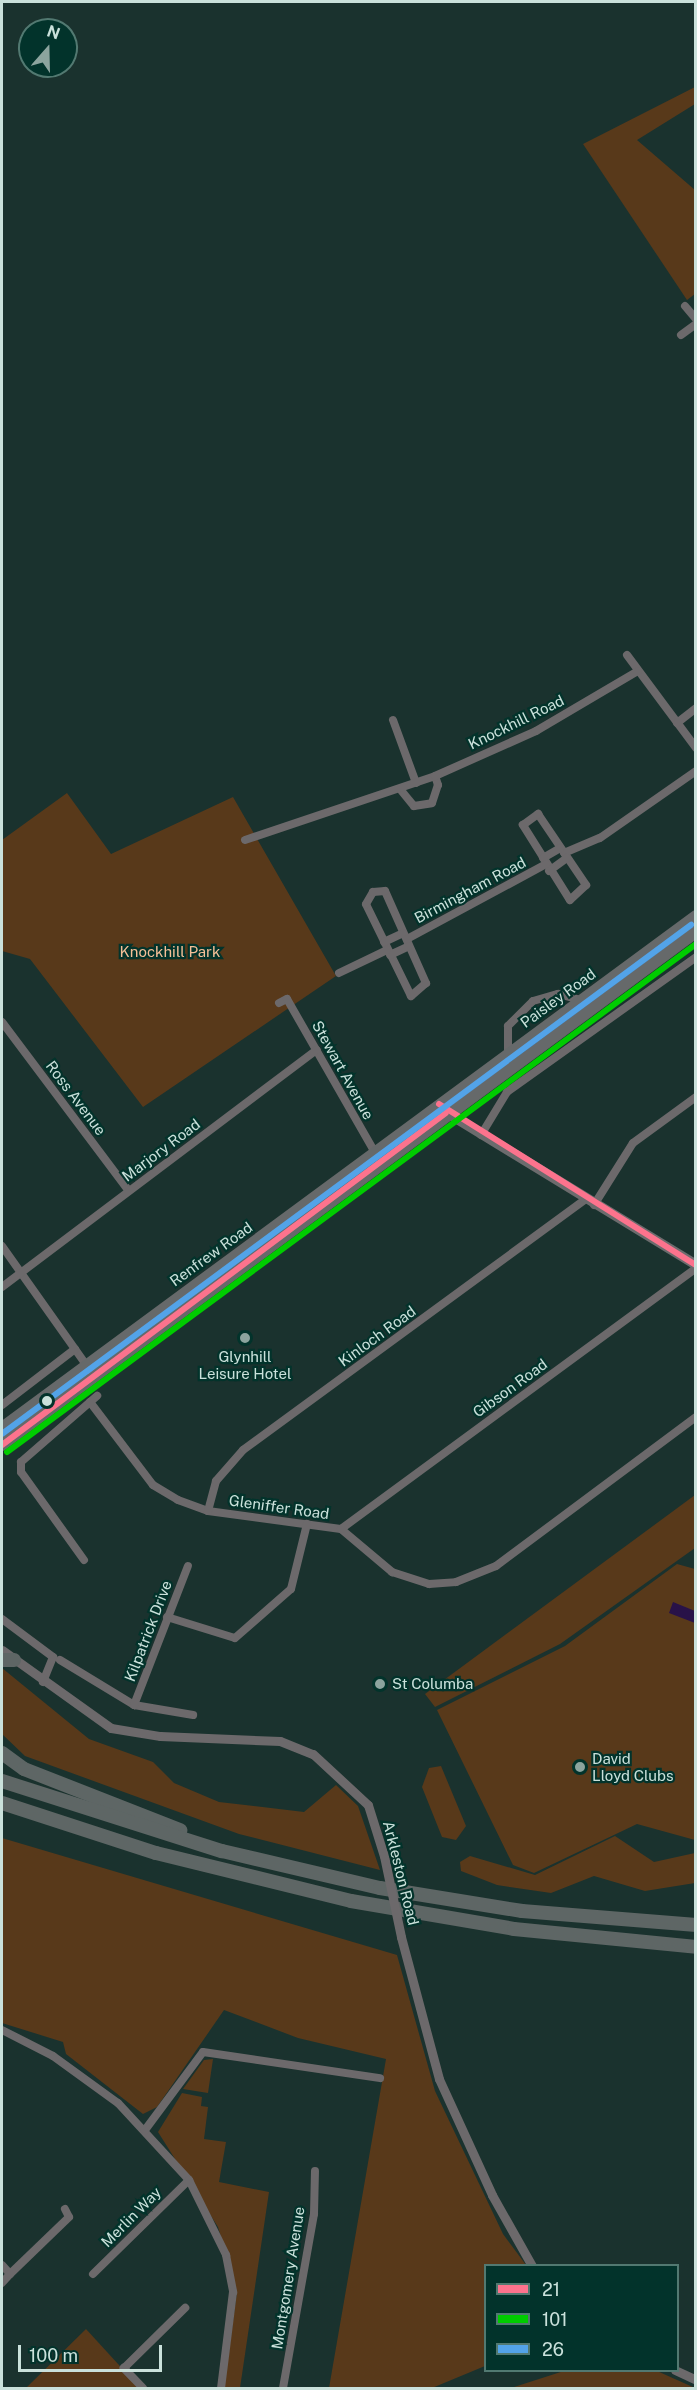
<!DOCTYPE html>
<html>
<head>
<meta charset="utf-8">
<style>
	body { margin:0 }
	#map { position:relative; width:697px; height:2390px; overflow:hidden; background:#1a322e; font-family:"Public Sans",sans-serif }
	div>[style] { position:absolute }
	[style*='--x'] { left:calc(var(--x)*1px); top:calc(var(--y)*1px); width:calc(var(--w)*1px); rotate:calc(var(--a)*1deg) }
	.green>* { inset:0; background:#58391a }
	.water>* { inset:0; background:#281248 }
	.minor>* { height:8px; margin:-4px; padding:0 4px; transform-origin:4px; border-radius:4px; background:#6c696b }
	.tertiary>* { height:9px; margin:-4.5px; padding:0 4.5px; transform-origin:4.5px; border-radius:4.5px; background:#6c696b }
	.secondary>* { height:10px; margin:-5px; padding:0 5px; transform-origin:5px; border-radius:5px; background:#6c6b6d }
	.primary>* { height:12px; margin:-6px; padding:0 6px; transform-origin:6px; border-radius:6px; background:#66696a }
	.motorway>* { height:14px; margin:-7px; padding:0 7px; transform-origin:7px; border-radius:7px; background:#5e6665 }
	.tertiary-bridge>* { height:9px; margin:-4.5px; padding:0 4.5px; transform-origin:4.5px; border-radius:4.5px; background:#6c696b }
	.bus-1>* { height:6px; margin:-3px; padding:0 3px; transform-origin:3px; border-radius:3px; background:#fc738d }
	.bus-2>* { height:6px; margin:-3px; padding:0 3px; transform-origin:3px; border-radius:3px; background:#0c0 }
	.bus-3>* { height:6px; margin:-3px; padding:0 3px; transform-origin:3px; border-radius:3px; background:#53a3e8 }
	.dots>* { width:16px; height:16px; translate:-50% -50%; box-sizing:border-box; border:3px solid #02332b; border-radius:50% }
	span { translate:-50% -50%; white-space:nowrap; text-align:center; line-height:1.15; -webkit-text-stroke:4.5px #02332b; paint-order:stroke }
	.street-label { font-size:15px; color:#cae1db }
	.park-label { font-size:15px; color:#f4bf97 }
	.poi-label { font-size:15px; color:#cae1db }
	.left { translate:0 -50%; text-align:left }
	.frame { position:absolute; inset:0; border:3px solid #cae1db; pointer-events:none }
	.legend { position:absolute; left:484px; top:2264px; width:195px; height:108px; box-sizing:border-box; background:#02332b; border:2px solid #527971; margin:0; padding:8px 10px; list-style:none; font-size:18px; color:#cae1db }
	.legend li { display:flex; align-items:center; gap:12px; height:30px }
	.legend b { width:30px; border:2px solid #527971 }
	.north { position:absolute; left:18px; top:18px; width:60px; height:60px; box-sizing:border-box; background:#02332b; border:2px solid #527971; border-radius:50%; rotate:20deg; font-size:16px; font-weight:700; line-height:24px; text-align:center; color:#cae1db }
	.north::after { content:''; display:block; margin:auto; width:21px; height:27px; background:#8ca49e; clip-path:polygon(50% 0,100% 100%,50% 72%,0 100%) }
	.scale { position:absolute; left:18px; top:2345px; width:144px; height:27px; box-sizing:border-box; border:3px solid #cae1db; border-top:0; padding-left:8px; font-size:18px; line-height:21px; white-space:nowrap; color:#cae1db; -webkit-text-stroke:4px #02332b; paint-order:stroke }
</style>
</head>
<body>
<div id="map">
	<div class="green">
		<div style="clip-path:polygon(695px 87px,695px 104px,637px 140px,695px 190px,695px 294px,687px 300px,583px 144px)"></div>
		<div style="clip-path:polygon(67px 793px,111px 854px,233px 797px,336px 976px,143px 1107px,30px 959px,2px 951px,2px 840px)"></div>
		<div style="clip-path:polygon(695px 1495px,695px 1548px,560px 1644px,435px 1707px,425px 1694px)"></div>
		<div style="clip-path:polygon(677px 1564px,695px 1569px,695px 1840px,637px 1824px,534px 1873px,513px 1865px,437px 1710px,565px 1646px)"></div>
		<div style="clip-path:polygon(2px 1668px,89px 1739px,153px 1762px,174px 1783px,219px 1802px,304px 1812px,336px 1785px,358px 1806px,380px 1870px,239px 1834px,25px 1756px,2px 1734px)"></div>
		<div style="clip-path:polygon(441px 1766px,466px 1826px,456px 1840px,442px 1837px,422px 1787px,429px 1768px)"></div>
		<div style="clip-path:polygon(615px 1836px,654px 1862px,695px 1853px,695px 1883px,645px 1891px,594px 1876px,551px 1893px,497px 1885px,461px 1871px,460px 1862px,470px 1856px,535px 1875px)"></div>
		<div style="clip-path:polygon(2px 1838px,397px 1955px,435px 2091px,503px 2234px,526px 2265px,486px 2266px,485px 2366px,432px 2388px,329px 2388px,386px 2059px,298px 2038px,224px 2010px,157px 2107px,143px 2114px,66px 2054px,63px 2042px,2px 2023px)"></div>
		<div style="clip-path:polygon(213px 2059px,208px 2093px,183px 2089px,204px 2060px)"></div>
		<div style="clip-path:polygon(182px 2093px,202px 2097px,201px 2106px,208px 2107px,204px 2139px,226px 2142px,219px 2182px,269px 2192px,240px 2388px,224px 2388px,237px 2292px,218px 2227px,158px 2132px)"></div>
		<div style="clip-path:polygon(86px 2329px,140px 2388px,26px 2388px)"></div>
		<div style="clip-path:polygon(567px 2370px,657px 2371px,695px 2388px,511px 2388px)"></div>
	</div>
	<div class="water">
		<div style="clip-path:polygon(673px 1602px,695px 1611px,695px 1623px,669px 1613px)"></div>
	</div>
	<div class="minor">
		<div style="--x:685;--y:306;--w:17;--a:50"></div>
		<div style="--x:681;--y:335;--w:19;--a:-36"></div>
		<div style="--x:627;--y:655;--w:116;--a:53.4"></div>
		<div style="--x:393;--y:720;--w:67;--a:69.9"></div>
		<div style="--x:677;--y:723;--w:24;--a:-38"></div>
		<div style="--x:400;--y:789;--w:22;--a:51"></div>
		<div style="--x:414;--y:806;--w:18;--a:-9"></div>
		<div style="--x:432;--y:803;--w:19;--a:-72"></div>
		<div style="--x:438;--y:785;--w:9;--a:-108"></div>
		<div style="--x:538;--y:814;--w:86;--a:55.9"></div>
		<div style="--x:586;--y:885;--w:22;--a:137"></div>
		<div style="--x:570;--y:900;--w:89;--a:-122.1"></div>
		<div style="--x:523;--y:825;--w:19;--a:-36"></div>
		<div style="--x:245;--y:840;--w:200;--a:-18.6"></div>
		<div style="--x:435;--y:776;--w:111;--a:-24"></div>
		<div style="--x:536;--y:731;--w:118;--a:-30.5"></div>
		<div style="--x:564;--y:853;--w:39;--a:-23"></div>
		<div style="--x:600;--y:838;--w:117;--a:-34.9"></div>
		<div style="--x:543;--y:858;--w:20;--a:-30"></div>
		<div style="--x:549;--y:871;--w:22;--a:-36"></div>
		<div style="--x:385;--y:891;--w:101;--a:66"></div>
		<div style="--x:426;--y:983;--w:20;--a:139"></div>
		<div style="--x:411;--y:996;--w:102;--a:-116.1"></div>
		<div style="--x:366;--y:904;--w:14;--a:-60"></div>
		<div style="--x:373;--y:892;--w:12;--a:-5"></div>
		<div style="--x:407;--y:939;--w:158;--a:-28.3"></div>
		<div style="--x:384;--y:942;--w:21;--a:-25"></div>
		<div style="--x:390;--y:955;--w:21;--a:-25"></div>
		<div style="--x:339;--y:973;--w:53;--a:-25.6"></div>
		<div style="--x:279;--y:1003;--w:9;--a:-27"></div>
		<div style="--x:287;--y:999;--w:181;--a:60.2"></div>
		<div style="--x:2;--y:1022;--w:211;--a:53.1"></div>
		<div style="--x:508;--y:1053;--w:27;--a:-90"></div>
		<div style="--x:508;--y:1026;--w:35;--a:-45"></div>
		<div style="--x:533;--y:1001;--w:26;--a:-16"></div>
		<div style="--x:558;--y:994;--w:24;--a:15"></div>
		<div style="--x:481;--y:1135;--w:50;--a:-58.8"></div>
		<div style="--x:507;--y:1092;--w:232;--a:-35.5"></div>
		<div style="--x:594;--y:1205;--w:73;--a:-57.8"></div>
		<div style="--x:633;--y:1143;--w:78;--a:-36.1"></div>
		<div style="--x:2;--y:1246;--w:159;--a:54.7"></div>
		<div style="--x:2;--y:1287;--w:394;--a:-37"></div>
		<div style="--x:90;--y:1402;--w:104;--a:52.8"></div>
		<div style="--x:153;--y:1485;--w:29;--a:31"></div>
		<div style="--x:178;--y:1500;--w:32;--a:20"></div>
		<div style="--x:208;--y:1511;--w:134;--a:7.7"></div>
		<div style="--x:341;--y:1529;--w:67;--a:40.1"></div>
		<div style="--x:392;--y:1572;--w:39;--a:18"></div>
		<div style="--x:429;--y:1584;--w:27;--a:-4"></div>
		<div style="--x:456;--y:1582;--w:43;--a:-21.8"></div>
		<div style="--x:496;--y:1566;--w:249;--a:-36.7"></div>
		<div style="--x:2;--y:1405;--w:92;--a:-37.5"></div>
		<div style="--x:208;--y:1511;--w:31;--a:-75"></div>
		<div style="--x:216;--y:1481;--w:41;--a:-48.9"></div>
		<div style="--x:243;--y:1450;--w:424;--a:-36.2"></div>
		<div style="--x:341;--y:1529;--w:441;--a:-36.3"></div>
		<div style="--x:84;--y:1560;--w:108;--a:-125.6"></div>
		<div style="--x:21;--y:1472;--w:10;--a:-90"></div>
		<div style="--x:21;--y:1462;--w:101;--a:-41"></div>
		<div style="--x:167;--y:1617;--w:71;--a:17.2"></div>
		<div style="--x:235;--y:1638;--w:74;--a:-41.2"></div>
		<div style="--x:291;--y:1589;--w:67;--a:-76.2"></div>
		<div style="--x:2;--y:1619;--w:64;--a:36.7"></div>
		<div style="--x:53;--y:1657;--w:27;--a:112"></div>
		<div style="--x:60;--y:1660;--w:87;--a:31.3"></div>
		<div style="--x:134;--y:1705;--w:60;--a:9.6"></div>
		<div style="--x:134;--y:1705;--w:149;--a:-68.8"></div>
		<div style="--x:2;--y:2030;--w:57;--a:27"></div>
		<div style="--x:53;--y:2056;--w:80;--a:35.9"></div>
		<div style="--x:118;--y:2103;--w:105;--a:47.3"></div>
		<div style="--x:189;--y:2180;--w:84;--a:63.7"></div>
		<div style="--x:226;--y:2255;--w:38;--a:79"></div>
		<div style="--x:233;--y:2292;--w:97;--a:97.1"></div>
		<div style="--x:145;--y:2130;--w:97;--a:-53.4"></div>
		<div style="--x:203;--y:2052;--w:179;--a:8.4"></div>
		<div style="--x:2;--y:2265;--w:12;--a:48"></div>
		<div style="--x:10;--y:2274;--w:12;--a:132"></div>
		<div style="--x:10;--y:2274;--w:82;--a:-44"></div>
		<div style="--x:69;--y:2217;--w:9;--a:-117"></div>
		<div style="--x:93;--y:2274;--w:134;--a:-44.4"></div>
		<div style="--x:143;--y:2388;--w:28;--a:-134"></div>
		<div style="--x:124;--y:2368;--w:86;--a:-44.5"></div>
		<div style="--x:283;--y:2388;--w:177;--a:-79.9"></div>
		<div style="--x:314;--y:2214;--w:43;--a:-88.7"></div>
	</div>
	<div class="tertiary">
		<div style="--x:2;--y:1650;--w:134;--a:35.6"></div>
		<div style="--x:111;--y:1728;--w:50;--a:9.3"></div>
		<div style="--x:160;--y:1736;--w:120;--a:2.4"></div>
		<div style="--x:280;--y:1741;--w:35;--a:22"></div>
		<div style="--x:313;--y:1754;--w:75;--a:42.8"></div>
		<div style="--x:368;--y:1805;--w:53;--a:72.6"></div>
		<div style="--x:401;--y:1937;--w:147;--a:75"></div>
		<div style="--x:439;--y:2079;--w:128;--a:65.4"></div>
		<div style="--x:492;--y:2195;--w:81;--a:60.6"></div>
		<div style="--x:675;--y:2370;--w:23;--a:25"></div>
	</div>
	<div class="secondary">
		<div style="--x:444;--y:1111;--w:295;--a:31.4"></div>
	</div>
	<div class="primary">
		<div style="--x:2;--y:1428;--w:862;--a:-36.42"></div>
		<div style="--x:2;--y:1445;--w:863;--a:-36.47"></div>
	</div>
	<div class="motorway">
		<div style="--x:2;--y:1660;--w:12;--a:0"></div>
		<div style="--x:2;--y:1753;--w:27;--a:36"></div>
		<div style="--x:24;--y:1769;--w:168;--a:21.4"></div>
		<div style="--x:2;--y:1781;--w:231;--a:17.7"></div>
		<div style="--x:222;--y:1851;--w:162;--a:13.2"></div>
		<div style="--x:380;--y:1888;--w:144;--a:9.2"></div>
		<div style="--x:522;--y:1911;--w:175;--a:4.6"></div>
		<div style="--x:2;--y:1803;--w:162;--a:18"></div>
		<div style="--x:156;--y:1853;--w:201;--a:13.8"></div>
		<div style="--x:351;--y:1901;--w:165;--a:9.7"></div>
		<div style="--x:514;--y:1929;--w:183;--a:5.6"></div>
	</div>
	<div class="tertiary-bridge">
		<div style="--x:384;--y:1856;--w:83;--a:78.1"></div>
	</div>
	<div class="bus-1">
		<div style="--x:439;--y:1104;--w:303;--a:32.1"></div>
		<div style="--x:2;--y:1445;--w:554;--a:-36.79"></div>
	</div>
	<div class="bus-2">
		<div style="--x:7;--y:1452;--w:856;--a:-36.4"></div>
	</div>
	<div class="bus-3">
		<div style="--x:2;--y:1434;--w:857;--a:-36.46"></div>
	</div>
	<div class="dots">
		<div style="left:245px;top:1338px;background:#8ca49e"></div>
		<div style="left:47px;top:1401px;background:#cae1db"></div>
		<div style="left:380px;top:1684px;background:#8ca49e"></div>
		<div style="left:580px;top:1767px;background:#8ca49e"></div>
	</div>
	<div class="street-label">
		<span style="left:516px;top:722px;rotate:-26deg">Knockhill Road</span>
		<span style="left:470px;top:890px;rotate:-28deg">Birmingham Road</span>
		<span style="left:558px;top:998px;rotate:-36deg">Paisley Road</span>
		<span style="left:343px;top:1070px;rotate:61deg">Stewart Avenue</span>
		<span style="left:76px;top:1098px;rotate:53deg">Ross Avenue</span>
		<span style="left:161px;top:1150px;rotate:-37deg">Marjory Road</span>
		<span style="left:211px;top:1254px;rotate:-36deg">Renfrew Road</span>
		<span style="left:377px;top:1336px;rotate:-36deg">Kinloch Road</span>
		<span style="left:510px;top:1388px;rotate:-36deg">Gibson Road</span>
		<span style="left:279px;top:1507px;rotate:8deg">Gleniffer Road</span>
		<span style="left:148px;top:1631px;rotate:-69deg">Kilpatrick Drive</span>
		<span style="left:401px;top:1873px;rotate:76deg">Arkleston Road</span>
		<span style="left:131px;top:2217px;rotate:-45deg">Merlin Way</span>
		<span style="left:288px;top:2278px;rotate:-81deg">Montgomery Avenue</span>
	</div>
	<div class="park-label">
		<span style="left:170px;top:952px">Knockhill Park</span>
	</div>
	<div class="poi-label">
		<span style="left:245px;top:1365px">Glynhill<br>Leisure Hotel</span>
		<span class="left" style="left:392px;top:1684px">St Columba</span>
		<span class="left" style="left:592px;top:1767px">David<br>Lloyd Clubs</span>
	</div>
	<div class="frame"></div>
	<ul class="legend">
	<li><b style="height:8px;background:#fc738d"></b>21</li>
	<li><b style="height:8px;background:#0c0"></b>101</li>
	<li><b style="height:8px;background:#53a3e8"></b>26</li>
	</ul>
	<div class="north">N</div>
	<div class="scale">100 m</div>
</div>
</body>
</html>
